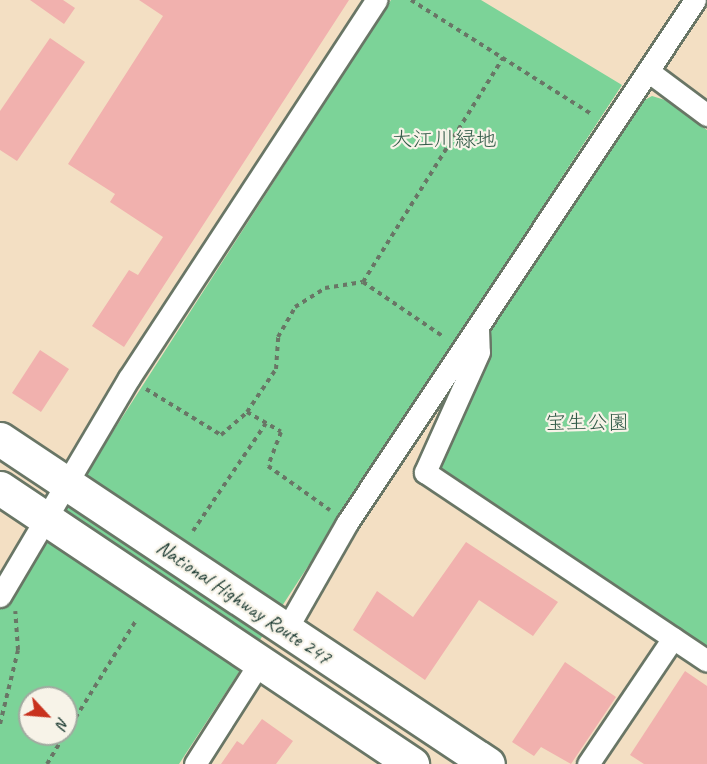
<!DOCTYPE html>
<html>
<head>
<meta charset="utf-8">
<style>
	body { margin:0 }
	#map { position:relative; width:707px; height:764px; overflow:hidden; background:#f3dfc3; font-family:Caveat,"Klee One",sans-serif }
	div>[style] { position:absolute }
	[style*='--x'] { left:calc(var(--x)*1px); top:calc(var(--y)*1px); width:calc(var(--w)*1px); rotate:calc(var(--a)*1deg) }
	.green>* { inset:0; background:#7cd398 }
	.building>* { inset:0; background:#f1b1ae }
	.path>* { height:4px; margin-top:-2px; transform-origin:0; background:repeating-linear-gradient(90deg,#697666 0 4.5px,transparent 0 9px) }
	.roads { filter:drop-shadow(2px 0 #697666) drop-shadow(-2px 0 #697666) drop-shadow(0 2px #697666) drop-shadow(0 -2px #697666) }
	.minor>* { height:21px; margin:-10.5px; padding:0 10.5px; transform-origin:10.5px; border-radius:10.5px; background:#fff }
	.trunk>* { height:33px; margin:-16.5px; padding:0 16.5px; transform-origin:16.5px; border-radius:16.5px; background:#fff }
	span { translate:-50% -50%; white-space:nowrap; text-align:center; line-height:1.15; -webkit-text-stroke:4.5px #f7f3e8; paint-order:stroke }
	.park-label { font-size:21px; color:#325b48 }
	.street-label { font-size:21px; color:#1f3d34 }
	.north { position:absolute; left:18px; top:686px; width:60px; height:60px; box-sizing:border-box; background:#f7f3e8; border:2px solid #a1aaa0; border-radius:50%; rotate:116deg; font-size:16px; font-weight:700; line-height:24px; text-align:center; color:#1f3d34 }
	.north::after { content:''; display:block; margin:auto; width:21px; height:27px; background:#c8321e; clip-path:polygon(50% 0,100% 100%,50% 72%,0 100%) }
</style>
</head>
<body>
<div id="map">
	<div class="green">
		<div style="clip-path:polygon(evenodd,391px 0,481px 0,622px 85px,179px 764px,0 764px,0 607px,391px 0,30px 698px,66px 698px,66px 734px,30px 734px,30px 698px)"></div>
		<div style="clip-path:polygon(652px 96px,665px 100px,707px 130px,707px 646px,436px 465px,490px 347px,491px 328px,639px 103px)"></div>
	</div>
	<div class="building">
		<div style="clip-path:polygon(30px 0,63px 0,75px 8px,64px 24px)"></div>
		<div style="clip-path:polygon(139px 0,349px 0,124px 347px,92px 326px,129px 270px,138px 275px,163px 237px,110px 202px,115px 194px,68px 164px,163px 16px)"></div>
		<div style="clip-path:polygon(50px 38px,85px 62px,17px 161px,0 150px,0 111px)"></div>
		<div style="clip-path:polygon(40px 350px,69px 369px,41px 412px,12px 393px)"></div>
		<div style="clip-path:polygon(466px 542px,558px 602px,533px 636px,479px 600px,425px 680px,353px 630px,377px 591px,413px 617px)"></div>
		<div style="clip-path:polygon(565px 662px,616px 697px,571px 764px,541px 747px,534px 756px,512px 742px)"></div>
		<div style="clip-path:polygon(685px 671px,707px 686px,707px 764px,644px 764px,630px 755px)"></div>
		<div style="clip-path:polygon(262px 719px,293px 741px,276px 764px,221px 764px,237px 741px,243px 745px)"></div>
	</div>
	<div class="path">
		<div style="--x:411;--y:0;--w:215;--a:32.3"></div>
		<div style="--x:363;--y:282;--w:98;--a:34.2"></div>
		<div style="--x:146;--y:389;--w:88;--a:31.5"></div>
		<div style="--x:221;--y:435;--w:35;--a:-41"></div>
		<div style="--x:247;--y:412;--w:52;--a:-56"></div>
		<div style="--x:276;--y:369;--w:32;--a:-86"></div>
		<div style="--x:278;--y:337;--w:34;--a:-60"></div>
		<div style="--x:295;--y:307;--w:36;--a:-32"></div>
		<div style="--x:325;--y:288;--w:38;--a:-9"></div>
		<div style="--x:363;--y:282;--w:264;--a:-58"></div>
		<div style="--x:247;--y:412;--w:39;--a:30"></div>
		<div style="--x:281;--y:432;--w:36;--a:111"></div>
		<div style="--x:268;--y:466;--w:76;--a:35.4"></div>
		<div style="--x:193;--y:531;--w:130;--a:-55.9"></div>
		<div style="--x:0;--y:724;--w:76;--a:-76.3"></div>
		<div style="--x:18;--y:650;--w:39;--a:-94"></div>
		<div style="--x:66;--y:733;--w:131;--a:-58.1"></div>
		<div style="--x:47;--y:764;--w:35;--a:-59"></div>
	</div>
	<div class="roads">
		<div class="minor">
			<div style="--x:648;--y:71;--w:74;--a:36.7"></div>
			<div style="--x:478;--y:329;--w:23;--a:88"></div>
			<div style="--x:479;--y:352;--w:132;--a:114.2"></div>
			<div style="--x:425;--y:472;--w:339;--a:33.8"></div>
			<div style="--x:0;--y:596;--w:253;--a:-59.4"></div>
			<div style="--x:129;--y:378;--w:452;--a:-56.8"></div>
			<div style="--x:286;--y:630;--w:123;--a:-60.3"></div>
			<div style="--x:347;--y:523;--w:628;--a:-56.36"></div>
			<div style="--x:195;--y:764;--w:121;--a:-57.5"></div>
			<div style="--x:588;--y:764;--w:152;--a:-56"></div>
		</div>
		<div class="trunk">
			<div style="--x:0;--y:439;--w:586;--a:33.66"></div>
			<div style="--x:0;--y:488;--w:496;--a:33.8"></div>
		</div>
	</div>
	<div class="park-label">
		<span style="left:444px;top:139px">大江川緑地</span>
		<span style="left:587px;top:422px">宝生公園</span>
	</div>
	<div class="street-label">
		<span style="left:244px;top:602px;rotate:34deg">National Highway Route 247</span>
	</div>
	<div class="north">N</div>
</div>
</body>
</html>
